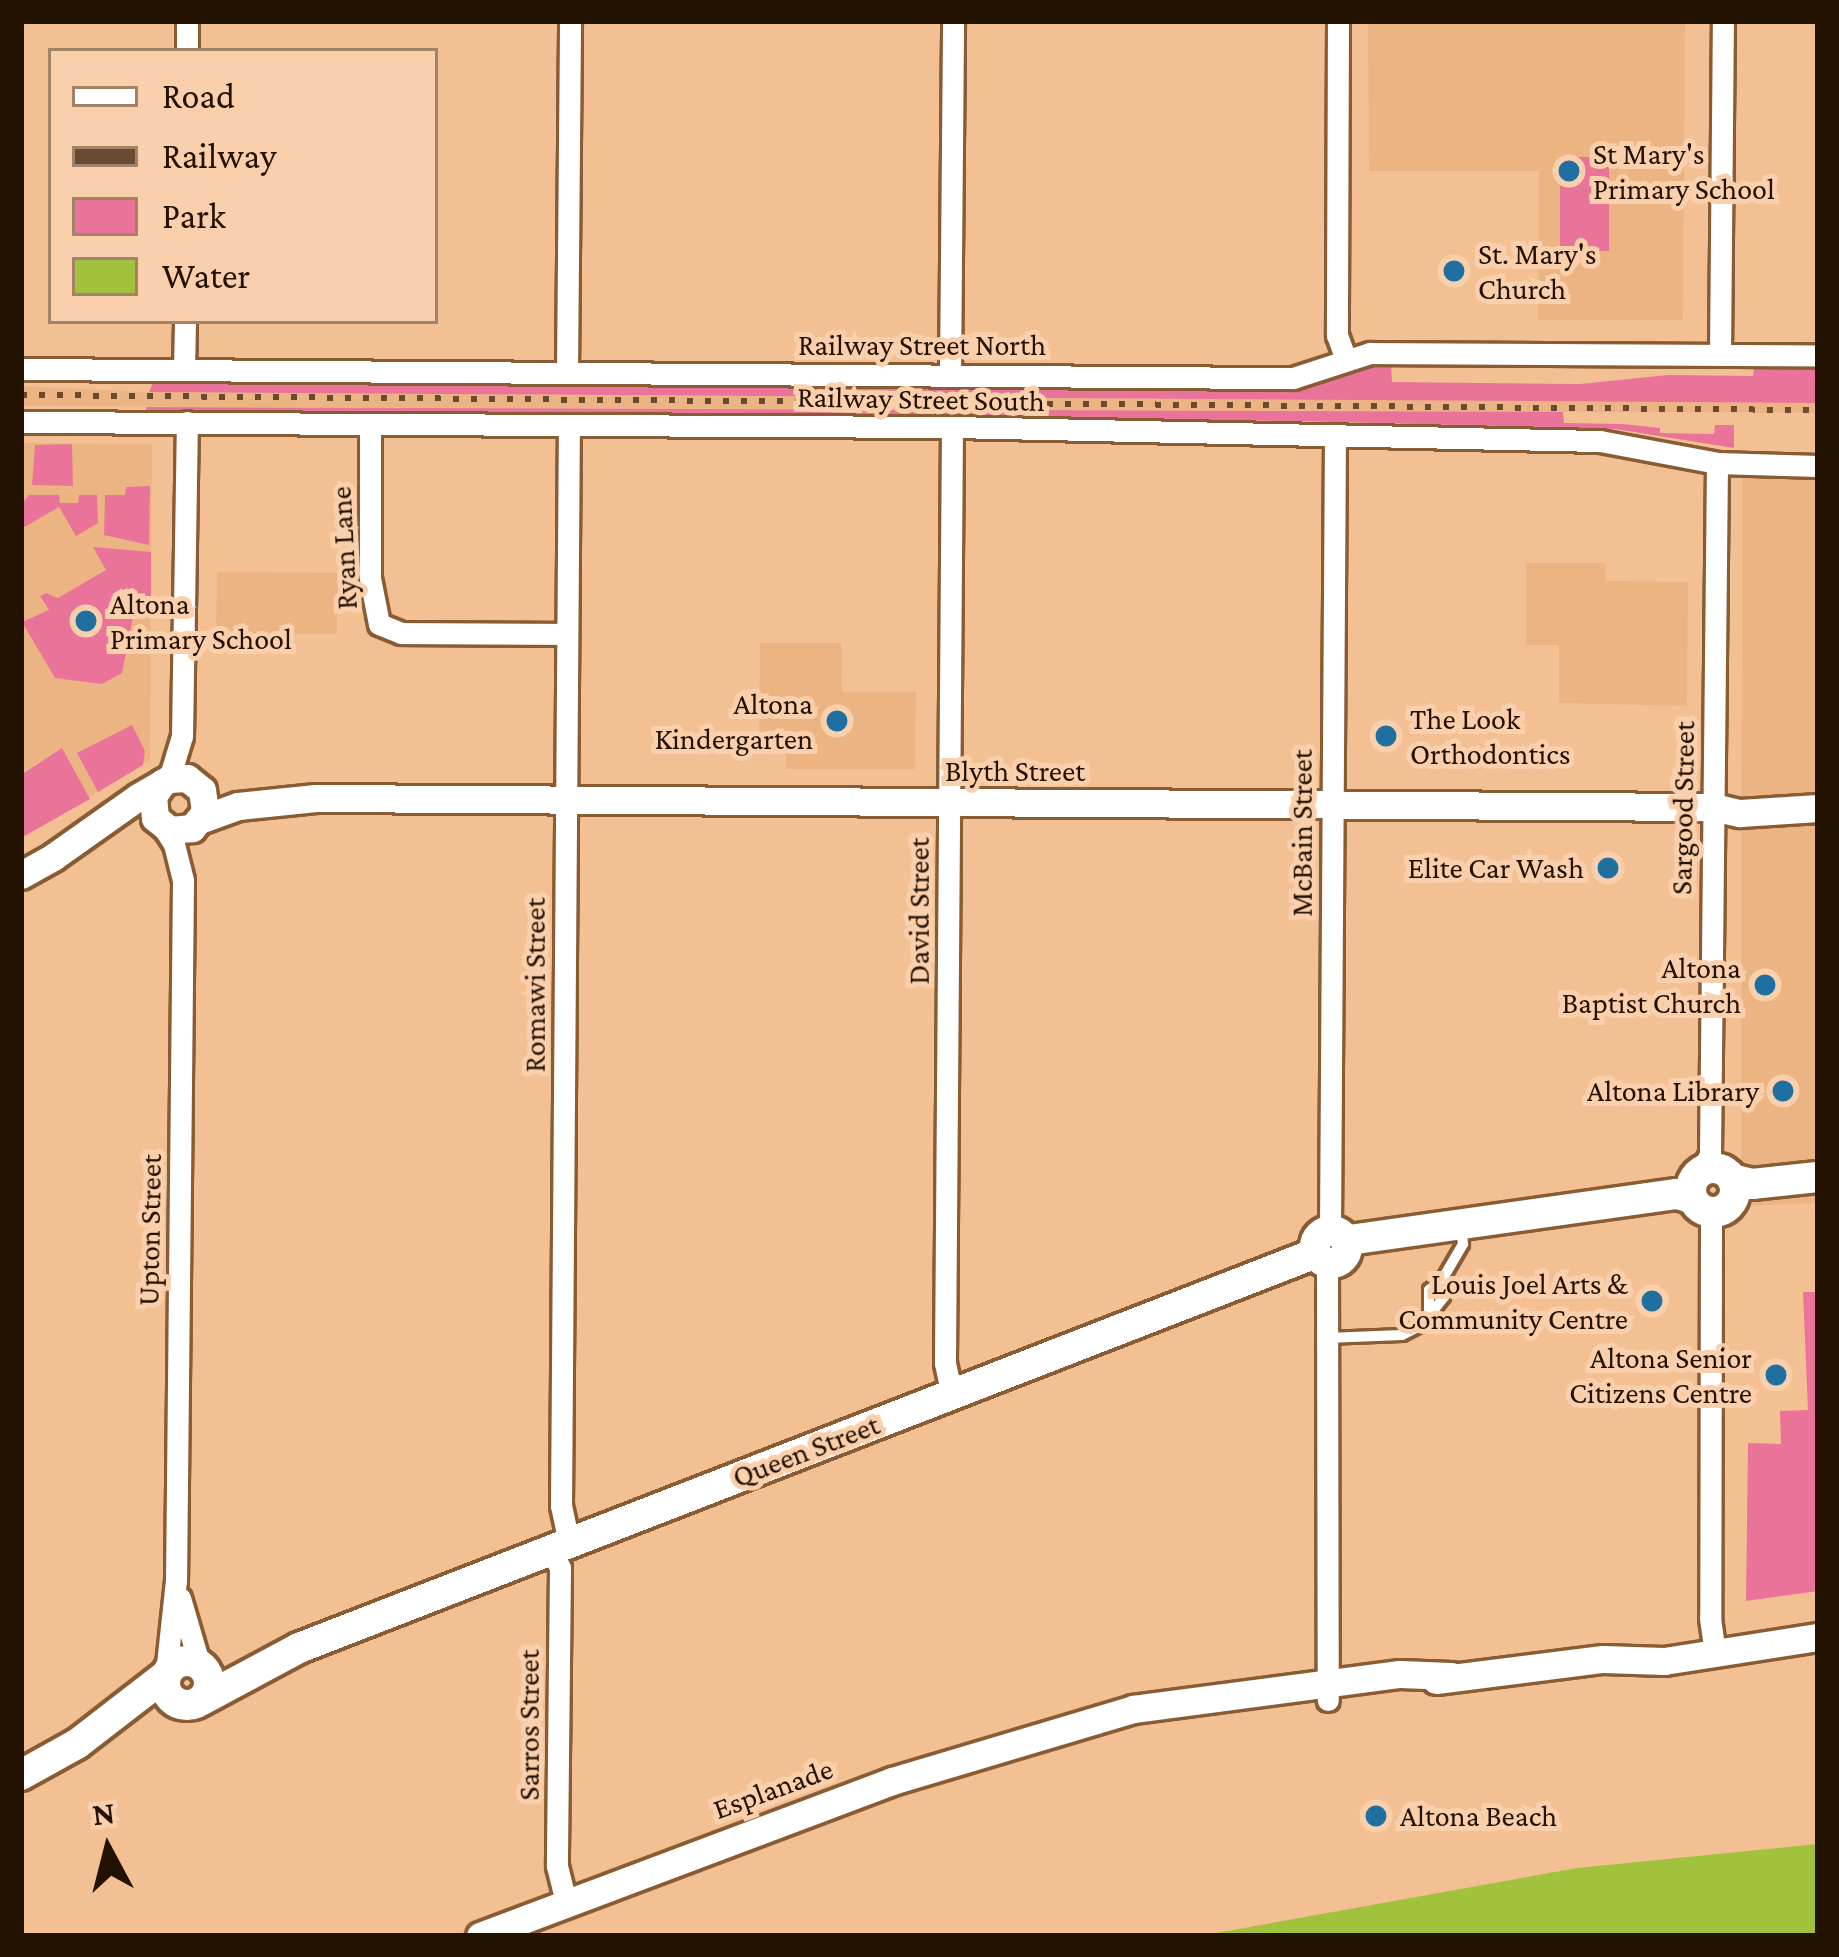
<!DOCTYPE html>
<html>
<head>
<meta charset="utf-8">
<style>
	body { margin:0 }
	#map { position:relative; width:1839px; height:1957px; overflow:hidden; background:#f3c094; font-family:"Crimson Pro",serif }
	div>[style] { position:absolute }
	[style*='--x'] { left:calc(var(--x)*1px); top:calc(var(--y)*1px); width:calc(var(--w)*1px); rotate:calc(var(--a)*1deg) }
	.built>* { inset:0; background:#edb483 }
	.green>* { inset:0; background:#ea7499 }
	.water>* { inset:0; background:#a2c13d }
	.roads { filter:drop-shadow(3px 0 #895c33) drop-shadow(-3px 0 #895c33) drop-shadow(0 3px #895c33) drop-shadow(0 -3px #895c33) }
	.service>* { height:10px; margin:-5px; padding:0 5px; transform-origin:5px; border-radius:5px; background:#fff }
	.minor>* { height:21px; margin:-10.5px; padding:0 10.5px; transform-origin:10.5px; border-radius:10.5px; background:#fff }
	.tertiary>* { height:27px; margin:-13.5px; padding:0 13.5px; transform-origin:13.5px; border-radius:13.5px; background:#fff }
	.secondary>* { height:30px; margin:-15px; padding:0 15px; transform-origin:15px; border-radius:15px; background:#fff }
	.secondary>.ring { margin:-15px; padding:0; box-sizing:content-box; background:none; border:30px solid #fff; border-radius:50% }
	.rail>* { height:6px; margin-top:-3px; transform-origin:0; background:repeating-linear-gradient(90deg,#684b32 0 6px,transparent 0 18px) }
	.dots>* { width:33px; height:33px; translate:-50% -50%; box-sizing:border-box; border:6px solid #f9cfac; border-radius:50% }
	span { translate:-50% -50%; white-space:nowrap; text-align:center; line-height:1.15; -webkit-text-stroke:10px #f9cfac; paint-order:stroke }
	.poi-label { font-size:30px; color:#231102 }
	.left { translate:0 -50%; text-align:left }
	.right { translate:-100% -50%; text-align:right }
	.street-label { font-size:30px; color:#231102 }
	.frame { position:absolute; inset:0; border:24px solid #231102; pointer-events:none }
	.legend { position:absolute; left:48px; top:48px; width:390px; height:276px; box-sizing:border-box; background:#f9cfac; border:3px solid #a38368; margin:0; padding:15px 21px; list-style:none; font-size:36px; color:#231102 }
	.legend li { display:flex; align-items:center; gap:24px; height:60px }
	.legend b { width:60px; border:3px solid #a38368 }
	.north { position:absolute; left:48px; top:1789px; width:120px; height:120px; -webkit-text-stroke:9px #f9cfac; paint-order:stroke; rotate:353deg; font-size:33px; font-weight:700; line-height:48px; text-align:center; color:#231102 }
	.north::after { content:''; display:block; margin:auto; width:42px; height:54px; background:#231102; clip-path:polygon(50% 0,100% 100%,50% 72%,0 100%) }
</style>
</head>
<body>
<div id="map">
	<div class="built">
		<div style="clip-path:polygon(1368px 21px,1685px 21px,1683px 320px,1538px 320px,1539px 171px,1369px 171px)"></div>
		<div style="clip-path:polygon(21px 386px,149px 392px,1818px 403px,1818px 413px,21px 406px)"></div>
		<div style="clip-path:polygon(21px 443px,152px 444px,150px 760px,21px 838px)"></div>
		<div style="clip-path:polygon(1742px 474px,1818px 476px,1818px 1203px,1741px 1206px)"></div>
		<div style="clip-path:polygon(1526px 563px,1605px 563px,1606px 581px,1688px 582px,1687px 706px,1559px 703px,1559px 645px,1526px 645px)"></div>
		<div style="clip-path:polygon(217px 572px,361px 573px,365px 596px,337px 596px,337px 634px,216px 634px)"></div>
		<div style="clip-path:polygon(760px 643px,841px 643px,842px 692px,916px 692px,915px 769px,786px 769px,786px 749px,759px 749px)"></div>
	</div>
	<div class="green">
		<div style="clip-path:polygon(1560px 157px,1609px 157px,1609px 251px,1560px 251px)"></div>
		<div style="clip-path:polygon(1391px 364px,1392px 382px,1580px 384px,1668px 375px,1753px 376px,1754px 367px,1818px 367px,1818px 403px,149px 392px,154px 380px,98px 377px,1305px 388px,1364px 365px)"></div>
		<div style="clip-path:polygon(146px 407px,1563px 412px,1564px 423px,1623px 424px,1660px 428px,1660px 433px,1714px 434px,1715px 425px,1734px 425px,1734px 448px,1615px 429px,1294px 421px,155px 413px,146px 412px)"></div>
		<div style="clip-path:polygon(72px 444px,73px 486px,32px 485px,35px 445px)"></div>
		<div style="clip-path:polygon(150px 486px,149px 545px,104px 535px,105px 495px,125px 495px,126px 487px)"></div>
		<div style="clip-path:polygon(29px 495px,59px 495px,60px 503px,78px 503px,79px 495px,97px 495px,98px 523px,76px 536px,59px 507px,21px 529px,21px 505px)"></div>
		<div style="clip-path:polygon(93px 547px,151px 552px,151px 598px,137px 597px,122px 673px,102px 684px,55px 678px,22px 622px,49px 610px,40px 596px,46px 593px,58px 598px,106px 570px)"></div>
		<div style="clip-path:polygon(132px 725px,145px 751px,143px 765px,98px 792px,77px 753px)"></div>
		<div style="clip-path:polygon(62px 748px,90px 799px,21px 838px,21px 775px)"></div>
		<div style="clip-path:polygon(1818px 1272px,1818px 1591px,1746px 1601px,1748px 1443px,1781px 1444px,1780px 1411px,1808px 1410px,1803px 1292px,1816px 1292px)"></div>
	</div>
	<div class="water">
		<div style="clip-path:polygon(1818px 1844px,1818px 1936px,1200px 1936px,1577px 1868px)"></div>
	</div>
	<div class="roads">
		<div class="service">
			<div style="--x:1429;--y:1312;--w:22;--a:-90"></div>
			<div style="--x:1429;--y:1290;--w:16;--a:-38"></div>
			<div style="--x:1442;--y:1280;--w:42;--a:-59.7"></div>
			<div style="--x:1463;--y:1244;--w:17;--a:-97"></div>
			<div style="--x:1327;--y:1338;--w:75;--a:-2.3"></div>
			<div style="--x:1402;--y:1335;--w:22;--a:-27"></div>
			<div style="--x:1422;--y:1325;--w:36;--a:-52"></div>
			<div style="--x:1444;--y:1297;--w:17;--a:-97"></div>
		</div>
		<div class="minor">
			<div style="--x:1338;--y:21;--w:314;--a:90.2"></div>
			<div style="--x:1337;--y:335;--w:23;--a:70"></div>
			<div style="--x:187;--y:51;--w:30;--a:-90"></div>
			<div style="--x:1720;--y:355;--w:334;--a:-89.5"></div>
			<div style="--x:21;--y:369;--w:1272;--a:0.41"></div>
			<div style="--x:1293;--y:378;--w:81;--a:-18"></div>
			<div style="--x:1370;--y:353;--w:448;--a:0.3"></div>
			<div style="--x:184;--y:370;--w:49;--a:-88.8"></div>
			<div style="--x:567;--y:373;--w:352;--a:-89.5"></div>
			<div style="--x:950;--y:375;--w:354;--a:-89.5"></div>
			<div style="--x:21;--y:422;--w:931;--a:0.31"></div>
			<div style="--x:952;--y:427;--w:648;--a:1.24"></div>
			<div style="--x:1600;--y:441;--w:119;--a:10.6"></div>
			<div style="--x:1717;--y:463;--w:101;--a:1.7"></div>
			<div style="--x:370;--y:424;--w:154;--a:90"></div>
			<div style="--x:370;--y:578;--w:47;--a:78.9"></div>
			<div style="--x:379;--y:624;--w:24;--a:22"></div>
			<div style="--x:401;--y:633;--w:165;--a:0.3"></div>
			<div style="--x:952;--y:427;--w:936;--a:90.43"></div>
			<div style="--x:945;--y:1363;--w:33;--a:78"></div>
			<div style="--x:169;--y:779;--w:45;--a:-73.2"></div>
			<div style="--x:182;--y:736;--w:314;--a:-89.1"></div>
			<div style="--x:163;--y:827;--w:20;--a:57"></div>
			<div style="--x:174;--y:844;--w:38;--a:76"></div>
			<div style="--x:183;--y:881;--w:699;--a:90.57"></div>
			<div style="--x:176;--y:1580;--w:94;--a:96.1"></div>
			<div style="--x:1702;--y:1170;--w:18;--a:-63"></div>
			<div style="--x:1710;--y:1154;--w:691;--a:-89.42"></div>
			<div style="--x:1711;--y:1222;--w:396;--a:90.1"></div>
			<div style="--x:1710;--y:1618;--w:36;--a:82"></div>
			<div style="--x:1330;--y:1230;--w:793;--a:-89.64"></div>
			<div style="--x:1327;--y:1265;--w:435;--a:89.9"></div>
			<div style="--x:569;--y:1543;--w:38;--a:-102"></div>
			<div style="--x:561;--y:1506;--w:1079;--a:-89.58"></div>
			<div style="--x:551;--y:1550;--w:20;--a:63"></div>
			<div style="--x:560;--y:1568;--w:298;--a:90.6"></div>
			<div style="--x:557;--y:1866;--w:36;--a:76"></div>
			<div style="--x:180;--y:1598;--w:68;--a:73.7"></div>
		</div>
		<div class="tertiary">
			<div style="--x:202;--y:819;--w:38;--a:-20"></div>
			<div style="--x:238;--y:806;--w:78;--a:-5.9"></div>
			<div style="--x:316;--y:798;--w:1397;--a:0.37"></div>
			<div style="--x:1713;--y:807;--w:28;--a:13"></div>
			<div style="--x:1740;--y:813;--w:78;--a:-3.7"></div>
			<div style="--x:21;--y:875;--w:37;--a:-29"></div>
			<div style="--x:53;--y:857;--w:104;--a:-35.2"></div>
			<div style="--x:138;--y:797;--w:28;--a:-30"></div>
			<div style="--x:162;--y:783;--w:8;--a:-30"></div>
			<div style="--x:169;--y:779;--w:18;--a:-3"></div>
			<div style="--x:187;--y:778;--w:19;--a:39"></div>
			<div style="--x:202;--y:790;--w:22;--a:82"></div>
			<div style="--x:205;--y:812;--w:21;--a:129"></div>
			<div style="--x:192;--y:828;--w:22;--a:175"></div>
			<div style="--x:170;--y:830;--w:19;--a:-141"></div>
			<div style="--x:155;--y:818;--w:22;--a:-95"></div>
			<div style="--x:153;--y:796;--w:16;--a:-55"></div>
			<div style="--x:1436;--y:1680;--w:168;--a:-7.2"></div>
			<div style="--x:1603;--y:1659;--w:61;--a:1.9"></div>
			<div style="--x:1664;--y:1661;--w:156;--a:-8.9"></div>
			<div style="--x:480;--y:1936;--w:440;--a:-20.6"></div>
			<div style="--x:892;--y:1781;--w:252;--a:-16.6"></div>
			<div style="--x:1133;--y:1709;--w:269;--a:-7.5"></div>
			<div style="--x:1400;--y:1674;--w:51;--a:2.2"></div>
		</div>
		<div class="secondary">
			<div class="ring" style="left:1691px;top:1168px;width:14px;height:14px"></div>
			<div style="--x:1732;--y:1179;--w:21;--a:14"></div>
			<div style="--x:1752;--y:1184;--w:66;--a:-6.1"></div>
			<div class="ring" style="left:1315px;top:1231px;width:2px;height:2px"></div>
			<div style="--x:1349;--y:1240;--w:331;--a:-8"></div>
			<div style="--x:1677;--y:1194;--w:16;--a:15"></div>
			<div class="ring" style="left:165px;top:1661px;width:14px;height:14px"></div>
			<div style="--x:202;--y:1700;--w:110;--a:-28.2"></div>
			<div style="--x:299;--y:1648;--w:1089;--a:-21.22"></div>
			<div style="--x:21;--y:1775;--w:64;--a:-29"></div>
			<div style="--x:77;--y:1744;--w:111;--a:-37.7"></div>
		</div>
	</div>
	<div class="rail">
		<div style="--x:21;--y:395;--w:1797;--a:0.48"></div>
	</div>
	<div class="dots">
		<div style="left:1569px;top:171px;background:#206fa1"></div>
		<div style="left:1454px;top:271px;background:#206fa1"></div>
		<div style="left:86px;top:621px;background:#206fa1"></div>
		<div style="left:837px;top:721px;background:#206fa1"></div>
		<div style="left:1386px;top:736px;background:#206fa1"></div>
		<div style="left:1608px;top:868px;background:#206fa1"></div>
		<div style="left:1765px;top:985px;background:#206fa1"></div>
		<div style="left:1783px;top:1091px;background:#206fa1"></div>
		<div style="left:1652px;top:1301px;background:#206fa1"></div>
		<div style="left:1776px;top:1375px;background:#206fa1"></div>
		<div style="left:1376px;top:1816px;background:#206fa1"></div>
	</div>
	<div class="poi-label">
		<span class="left" style="left:1593px;top:171px">St Mary's<br>Primary School</span>
		<span class="left" style="left:1478px;top:271px">St. Mary's<br>Church</span>
		<span class="left" style="left:110px;top:621px">Altona<br>Primary School</span>
		<span class="right" style="left:813px;top:721px">Altona<br>Kindergarten</span>
		<span class="left" style="left:1410px;top:736px">The Look<br>Orthodontics</span>
		<span class="right" style="left:1584px;top:868px">Elite Car Wash</span>
		<span class="right" style="left:1741px;top:985px">Altona<br>Baptist Church</span>
		<span class="right" style="left:1759px;top:1091px">Altona Library</span>
		<span class="right" style="left:1628px;top:1301px">Louis Joel Arts &amp;<br>Community Centre</span>
		<span class="right" style="left:1752px;top:1375px">Altona Senior<br>Citizens Centre</span>
		<span class="left" style="left:1400px;top:1816px">Altona Beach</span>
	</div>
	<div class="street-label">
		<span style="left:922px;top:345px">Railway Street North</span>
		<span style="left:921px;top:399px;rotate:1deg">Railway Street South</span>
		<span style="left:344px;top:548px;rotate:-93deg">Ryan Lane</span>
		<span style="left:1015px;top:771px">Blyth Street</span>
		<span style="left:1683px;top:808px;rotate:-89deg">Sargood Street</span>
		<span style="left:1302px;top:833px;rotate:-90deg">McBain Street</span>
		<span style="left:919px;top:911px;rotate:-90deg">David Street</span>
		<span style="left:535px;top:985px;rotate:-90deg">Romawi Street</span>
		<span style="left:150px;top:1230px;rotate:-89deg">Upton Street</span>
		<span style="left:806px;top:1451px;rotate:-21deg">Queen Street</span>
		<span style="left:529px;top:1725px;rotate:-90deg">Sarros Street</span>
		<span style="left:773px;top:1789px;rotate:-20deg">Esplanade</span>
	</div>
	<div class="frame"></div>
	<ul class="legend">
	<li><b style="height:15px;background:#fff"></b>Road</li>
	<li><b style="height:15px;background:#684b32"></b>Railway</li>
	<li><b style="height:33px;background:#ea7499"></b>Park</li>
	<li><b style="height:33px;background:#a2c13d"></b>Water</li>
	</ul>
	<div class="north">N</div>
</div>
</body>
</html>
